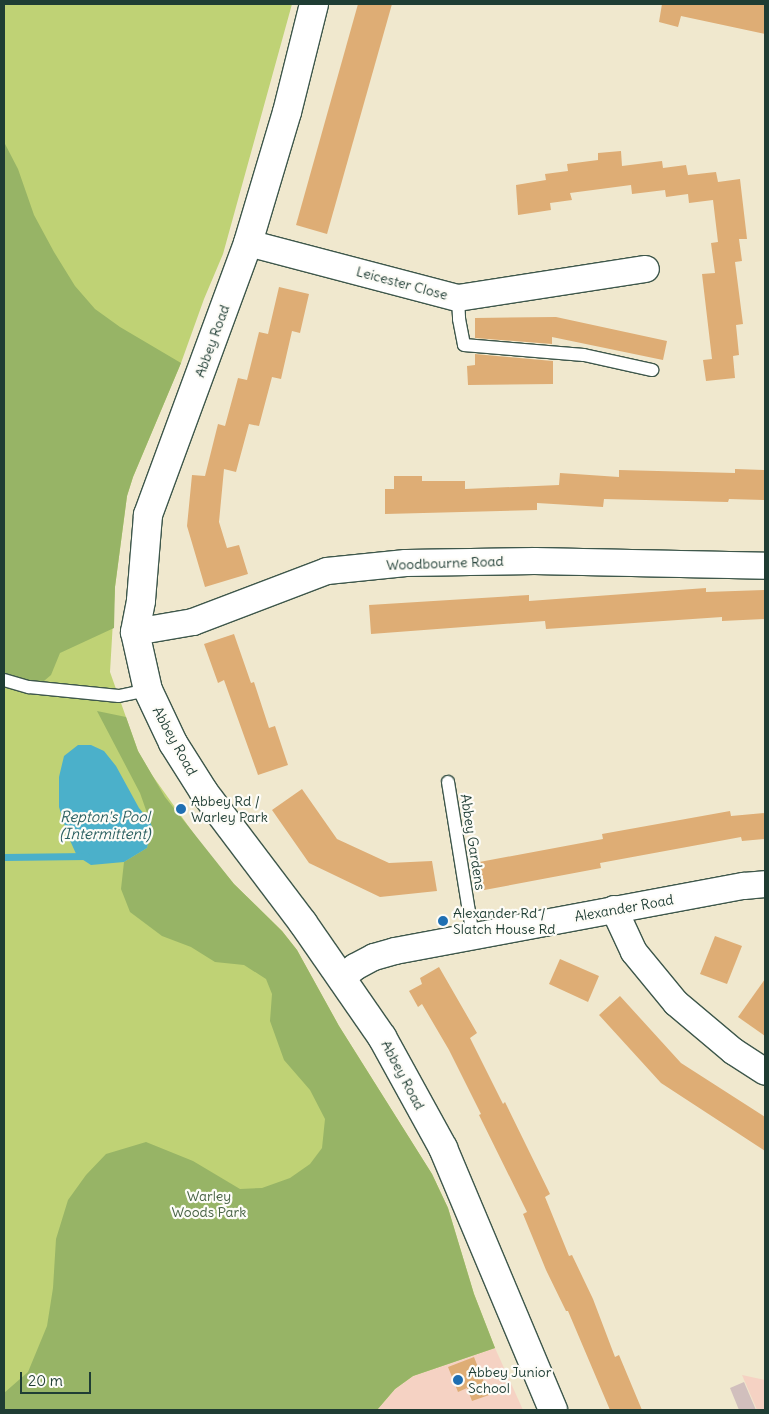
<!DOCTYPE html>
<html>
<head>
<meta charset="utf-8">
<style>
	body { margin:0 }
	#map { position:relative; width:769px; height:1414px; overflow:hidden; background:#f0e8ce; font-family:Delius,sans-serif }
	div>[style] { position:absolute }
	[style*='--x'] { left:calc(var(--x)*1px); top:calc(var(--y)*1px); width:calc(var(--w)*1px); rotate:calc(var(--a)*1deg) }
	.built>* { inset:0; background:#f5d2c3 }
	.industrial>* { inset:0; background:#d1bfbd }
	.green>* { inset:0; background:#bfd275 }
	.forest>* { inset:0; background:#97b466 }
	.water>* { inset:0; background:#4bb0ca }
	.stream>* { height:7px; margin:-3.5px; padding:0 3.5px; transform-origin:3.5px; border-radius:3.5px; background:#4bb0ca }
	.building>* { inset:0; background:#dead75 }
	.roads { filter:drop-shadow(1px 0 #3e574b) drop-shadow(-1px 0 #3e574b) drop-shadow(0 1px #3e574b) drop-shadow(0 -1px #3e574b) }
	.service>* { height:12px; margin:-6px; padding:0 6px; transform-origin:6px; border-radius:6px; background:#fff }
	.minor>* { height:26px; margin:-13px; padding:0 13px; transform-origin:13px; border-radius:13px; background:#fff }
	.tertiary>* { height:28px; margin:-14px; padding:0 14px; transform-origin:14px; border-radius:14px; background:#fff }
	.dots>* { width:14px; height:14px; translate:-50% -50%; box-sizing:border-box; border:2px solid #fdfcf7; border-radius:50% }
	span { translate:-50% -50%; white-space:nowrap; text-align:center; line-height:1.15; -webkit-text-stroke:4.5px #fdfcf7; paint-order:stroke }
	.street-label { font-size:14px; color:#1f3d34 }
	.poi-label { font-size:14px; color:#1f3d34 }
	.left { translate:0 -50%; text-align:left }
	.park-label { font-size:14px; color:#476244 }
	.water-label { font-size:15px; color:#2c6061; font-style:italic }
	.frame { position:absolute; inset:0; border:5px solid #1f3d34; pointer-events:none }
	.scale { position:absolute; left:20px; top:1372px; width:71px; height:22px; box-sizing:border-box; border:2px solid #1f3d34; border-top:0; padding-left:6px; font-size:15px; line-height:18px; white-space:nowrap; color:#1f3d34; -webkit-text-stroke:4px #fdfcf7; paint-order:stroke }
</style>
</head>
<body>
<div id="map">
	<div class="built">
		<div style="clip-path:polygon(495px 1348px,523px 1410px,377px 1410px,395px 1389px,413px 1376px)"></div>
		<div style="clip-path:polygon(742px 1375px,765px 1380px,765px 1410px,757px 1410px)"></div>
	</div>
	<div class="industrial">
		<div style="clip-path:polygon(744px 1382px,756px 1410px,739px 1410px,730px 1388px)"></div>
	</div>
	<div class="green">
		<div style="clip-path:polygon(4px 4px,292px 4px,223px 254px,204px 299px,181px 363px,133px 477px,127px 496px,115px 587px,110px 672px,138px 751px,152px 775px,204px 848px,234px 884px,282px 931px,297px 950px,339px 1026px,432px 1174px,448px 1208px,474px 1294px,495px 1348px,413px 1376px,395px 1389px,377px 1410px,4px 1410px)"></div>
	</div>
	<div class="forest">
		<div style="clip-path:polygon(4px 142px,18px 169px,34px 215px,54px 252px,75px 286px,95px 309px,120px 327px,181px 363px,133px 477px,127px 496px,115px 587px,114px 628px,60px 653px,51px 675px,31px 692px,4px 685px)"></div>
		<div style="clip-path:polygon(97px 711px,126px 717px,138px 751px,165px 797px,234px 884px,282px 931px,297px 950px,339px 1026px,432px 1174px,448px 1208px,474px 1294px,495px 1348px,413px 1376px,395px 1389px,377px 1410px,4px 1410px,4px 1393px,28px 1372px,47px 1326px,53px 1288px,56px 1239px,68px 1200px,86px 1175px,106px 1154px,146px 1142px,193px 1161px,240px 1189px,262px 1188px,290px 1178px,310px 1164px,322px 1148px,325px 1119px,310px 1090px,284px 1060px,270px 1021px,272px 994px,266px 979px,244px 965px,215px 962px,191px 947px,162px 936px,130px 912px,121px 889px,124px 862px,147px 848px,152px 827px,140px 793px)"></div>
	</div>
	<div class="water">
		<div style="clip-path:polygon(78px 745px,91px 745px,104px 751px,116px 766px,139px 808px,150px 821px,152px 827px,147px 848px,124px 862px,91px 865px,77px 856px,68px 836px,59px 807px,59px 777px,64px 756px)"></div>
	</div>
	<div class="stream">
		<div style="--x:4;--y:857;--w:82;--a:-0.7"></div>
	</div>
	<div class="building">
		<div style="clip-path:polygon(358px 4px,392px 4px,327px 234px,296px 225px)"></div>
		<div style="clip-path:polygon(662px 4px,765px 4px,765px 34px,681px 16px,678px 27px,659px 22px)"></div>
		<div style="clip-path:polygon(621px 151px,622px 166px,662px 161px,663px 168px,686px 165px,688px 175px,716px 172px,718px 182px,740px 179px,747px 239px,739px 239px,742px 261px,735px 262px,743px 324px,736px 325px,739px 355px,733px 356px,735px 378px,706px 381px,703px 360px,712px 359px,702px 274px,715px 273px,711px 243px,718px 242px,713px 200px,689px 203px,688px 194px,666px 197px,665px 190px,632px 194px,631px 185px,570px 193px,572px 200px,550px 203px,551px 210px,518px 215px,516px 185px,546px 180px,545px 174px,568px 171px,567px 164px,598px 160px,598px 153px)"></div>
		<div style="clip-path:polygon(279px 287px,309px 294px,300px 333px,292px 331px,281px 379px,272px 377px,259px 426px,249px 424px,236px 472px,224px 469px,219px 522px,227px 548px,239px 545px,248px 574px,205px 587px,187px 526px,192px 475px,205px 476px,218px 424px,225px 426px,238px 378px,247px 380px,259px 332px,268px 334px)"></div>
		<div style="clip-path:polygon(556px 317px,667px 341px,663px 360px,552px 337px,552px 344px,475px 338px,475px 318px)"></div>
		<div style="clip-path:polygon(475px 354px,553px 361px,553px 384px,468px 385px,467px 366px,475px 365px)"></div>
		<div style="clip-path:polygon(735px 469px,765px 470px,765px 500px,729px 499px,728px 502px,604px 499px,603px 507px,537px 503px,537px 510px,385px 514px,385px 489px,394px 489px,394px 476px,422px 476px,422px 481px,465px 481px,465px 489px,559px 485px,560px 473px,619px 477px,619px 470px,735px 473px)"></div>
		<div style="clip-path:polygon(706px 588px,706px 592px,765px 590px,765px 619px,722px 621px,722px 617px,546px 629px,545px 621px,371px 634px,369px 605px,529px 595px,529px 601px)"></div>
		<div style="clip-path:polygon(234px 634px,251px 683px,254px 682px,269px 728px,275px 726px,288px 765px,258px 775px,224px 680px,218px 683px,204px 644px)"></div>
		<div style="clip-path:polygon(302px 789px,337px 839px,389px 863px,432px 861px,437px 891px,380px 897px,309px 863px,272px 810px)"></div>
		<div style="clip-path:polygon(730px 811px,731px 816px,765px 813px,765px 839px,742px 841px,741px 837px,600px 863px,601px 868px,479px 891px,474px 863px,603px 839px,602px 834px)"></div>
		<div style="clip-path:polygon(715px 936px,742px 946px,727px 984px,700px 974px)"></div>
		<div style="clip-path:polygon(560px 959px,599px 976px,588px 1002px,549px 984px)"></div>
		<div style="clip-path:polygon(439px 967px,477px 1033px,470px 1038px,503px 1104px,505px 1102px,550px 1194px,545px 1197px,569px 1256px,572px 1255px,593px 1299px,615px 1357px,619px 1355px,642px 1410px,610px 1410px,568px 1311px,566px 1311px,546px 1270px,523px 1214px,527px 1212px,479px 1115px,481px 1114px,449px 1050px,422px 1004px,418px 1007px,409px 991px,422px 984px,420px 978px)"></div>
		<div style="clip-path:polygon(765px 979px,765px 1036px,738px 1017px)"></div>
		<div style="clip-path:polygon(620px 996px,681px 1063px,765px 1117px,765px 1151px,661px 1083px,599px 1015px)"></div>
		<div style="clip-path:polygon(474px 1357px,489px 1395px,472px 1401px,467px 1388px,458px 1392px,448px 1367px)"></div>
	</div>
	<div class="roads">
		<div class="service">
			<div style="--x:458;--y:298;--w:21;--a:87"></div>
			<div style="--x:459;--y:319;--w:26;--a:79"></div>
			<div style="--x:464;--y:345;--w:120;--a:4.8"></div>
			<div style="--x:584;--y:355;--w:70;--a:12.4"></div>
			<div style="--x:4;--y:680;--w:26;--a:16"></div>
			<div style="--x:29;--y:687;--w:90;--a:5.7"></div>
			<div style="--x:119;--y:696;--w:30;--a:-12"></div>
			<div style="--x:448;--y:782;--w:157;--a:80.8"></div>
		</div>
		<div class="minor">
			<div style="--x:248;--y:243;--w:217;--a:14.7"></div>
			<div style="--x:458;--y:298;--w:190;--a:-8.8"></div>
			<div style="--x:135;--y:632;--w:59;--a:-9.8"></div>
			<div style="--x:193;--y:622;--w:143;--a:-20.8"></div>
			<div style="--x:327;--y:571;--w:79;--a:-5.8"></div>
			<div style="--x:406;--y:563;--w:129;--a:-0.9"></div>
			<div style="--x:535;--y:561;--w:230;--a:1.2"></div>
			<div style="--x:614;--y:909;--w:47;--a:65.1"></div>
			<div style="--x:634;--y:952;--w:66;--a:50.5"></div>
			<div style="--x:676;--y:1003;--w:75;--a:40.1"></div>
			<div style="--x:733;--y:1051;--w:38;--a:33"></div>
			<div style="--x:342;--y:978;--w:17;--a:-40"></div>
			<div style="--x:355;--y:967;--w:21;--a:-28"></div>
			<div style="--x:374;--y:957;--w:22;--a:-16"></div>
			<div style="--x:395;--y:951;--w:355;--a:-10.6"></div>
			<div style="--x:744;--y:886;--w:21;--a:-5"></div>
		</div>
		<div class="tertiary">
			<div style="--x:314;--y:4;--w:111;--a:104"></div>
			<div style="--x:287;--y:112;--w:137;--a:106.6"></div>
			<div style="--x:248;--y:243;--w:290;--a:110.2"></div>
			<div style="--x:148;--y:515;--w:86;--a:94.7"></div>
			<div style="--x:141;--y:601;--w:32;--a:101"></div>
			<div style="--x:135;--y:632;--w:59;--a:77.4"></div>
			<div style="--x:148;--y:690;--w:59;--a:64.7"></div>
			<div style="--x:173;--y:743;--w:58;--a:57.7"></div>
			<div style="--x:204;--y:792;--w:164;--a:52.9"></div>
			<div style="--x:303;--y:923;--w:139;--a:55.3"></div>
			<div style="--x:382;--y:1037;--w:127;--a:61.2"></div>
			<div style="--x:443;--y:1148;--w:284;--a:67.2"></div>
		</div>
	</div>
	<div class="dots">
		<div style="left:181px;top:809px;background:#1f6fb2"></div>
		<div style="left:443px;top:921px;background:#1f6fb2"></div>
		<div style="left:458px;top:1380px;background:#1f6fb2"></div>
	</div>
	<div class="street-label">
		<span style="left:402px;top:283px;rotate:15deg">Leicester Close</span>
		<span style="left:212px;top:341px;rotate:-70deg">Abbey Road</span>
		<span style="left:445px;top:563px;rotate:-2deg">Woodbourne Road</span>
		<span style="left:175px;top:741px;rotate:61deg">Abbey Road</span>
		<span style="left:473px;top:842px;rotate:81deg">Abbey Gardens</span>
		<span style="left:624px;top:908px;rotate:-10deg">Alexander Road</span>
		<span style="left:403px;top:1075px;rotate:62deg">Abbey Road</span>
	</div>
	<div class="poi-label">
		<span class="left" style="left:191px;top:809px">Abbey Rd /<br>Warley Park</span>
		<span class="left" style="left:453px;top:921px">Alexander Rd /<br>Slatch House Rd</span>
		<span class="left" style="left:468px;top:1380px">Abbey Junior<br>School</span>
	</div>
	<div class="park-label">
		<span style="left:209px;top:1204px">Warley<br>Woods Park</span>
	</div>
	<div class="water-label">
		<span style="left:105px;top:825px">Repton's Pool<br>(Intermittent)</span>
	</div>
	<div class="frame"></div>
	<div class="scale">20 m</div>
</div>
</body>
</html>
